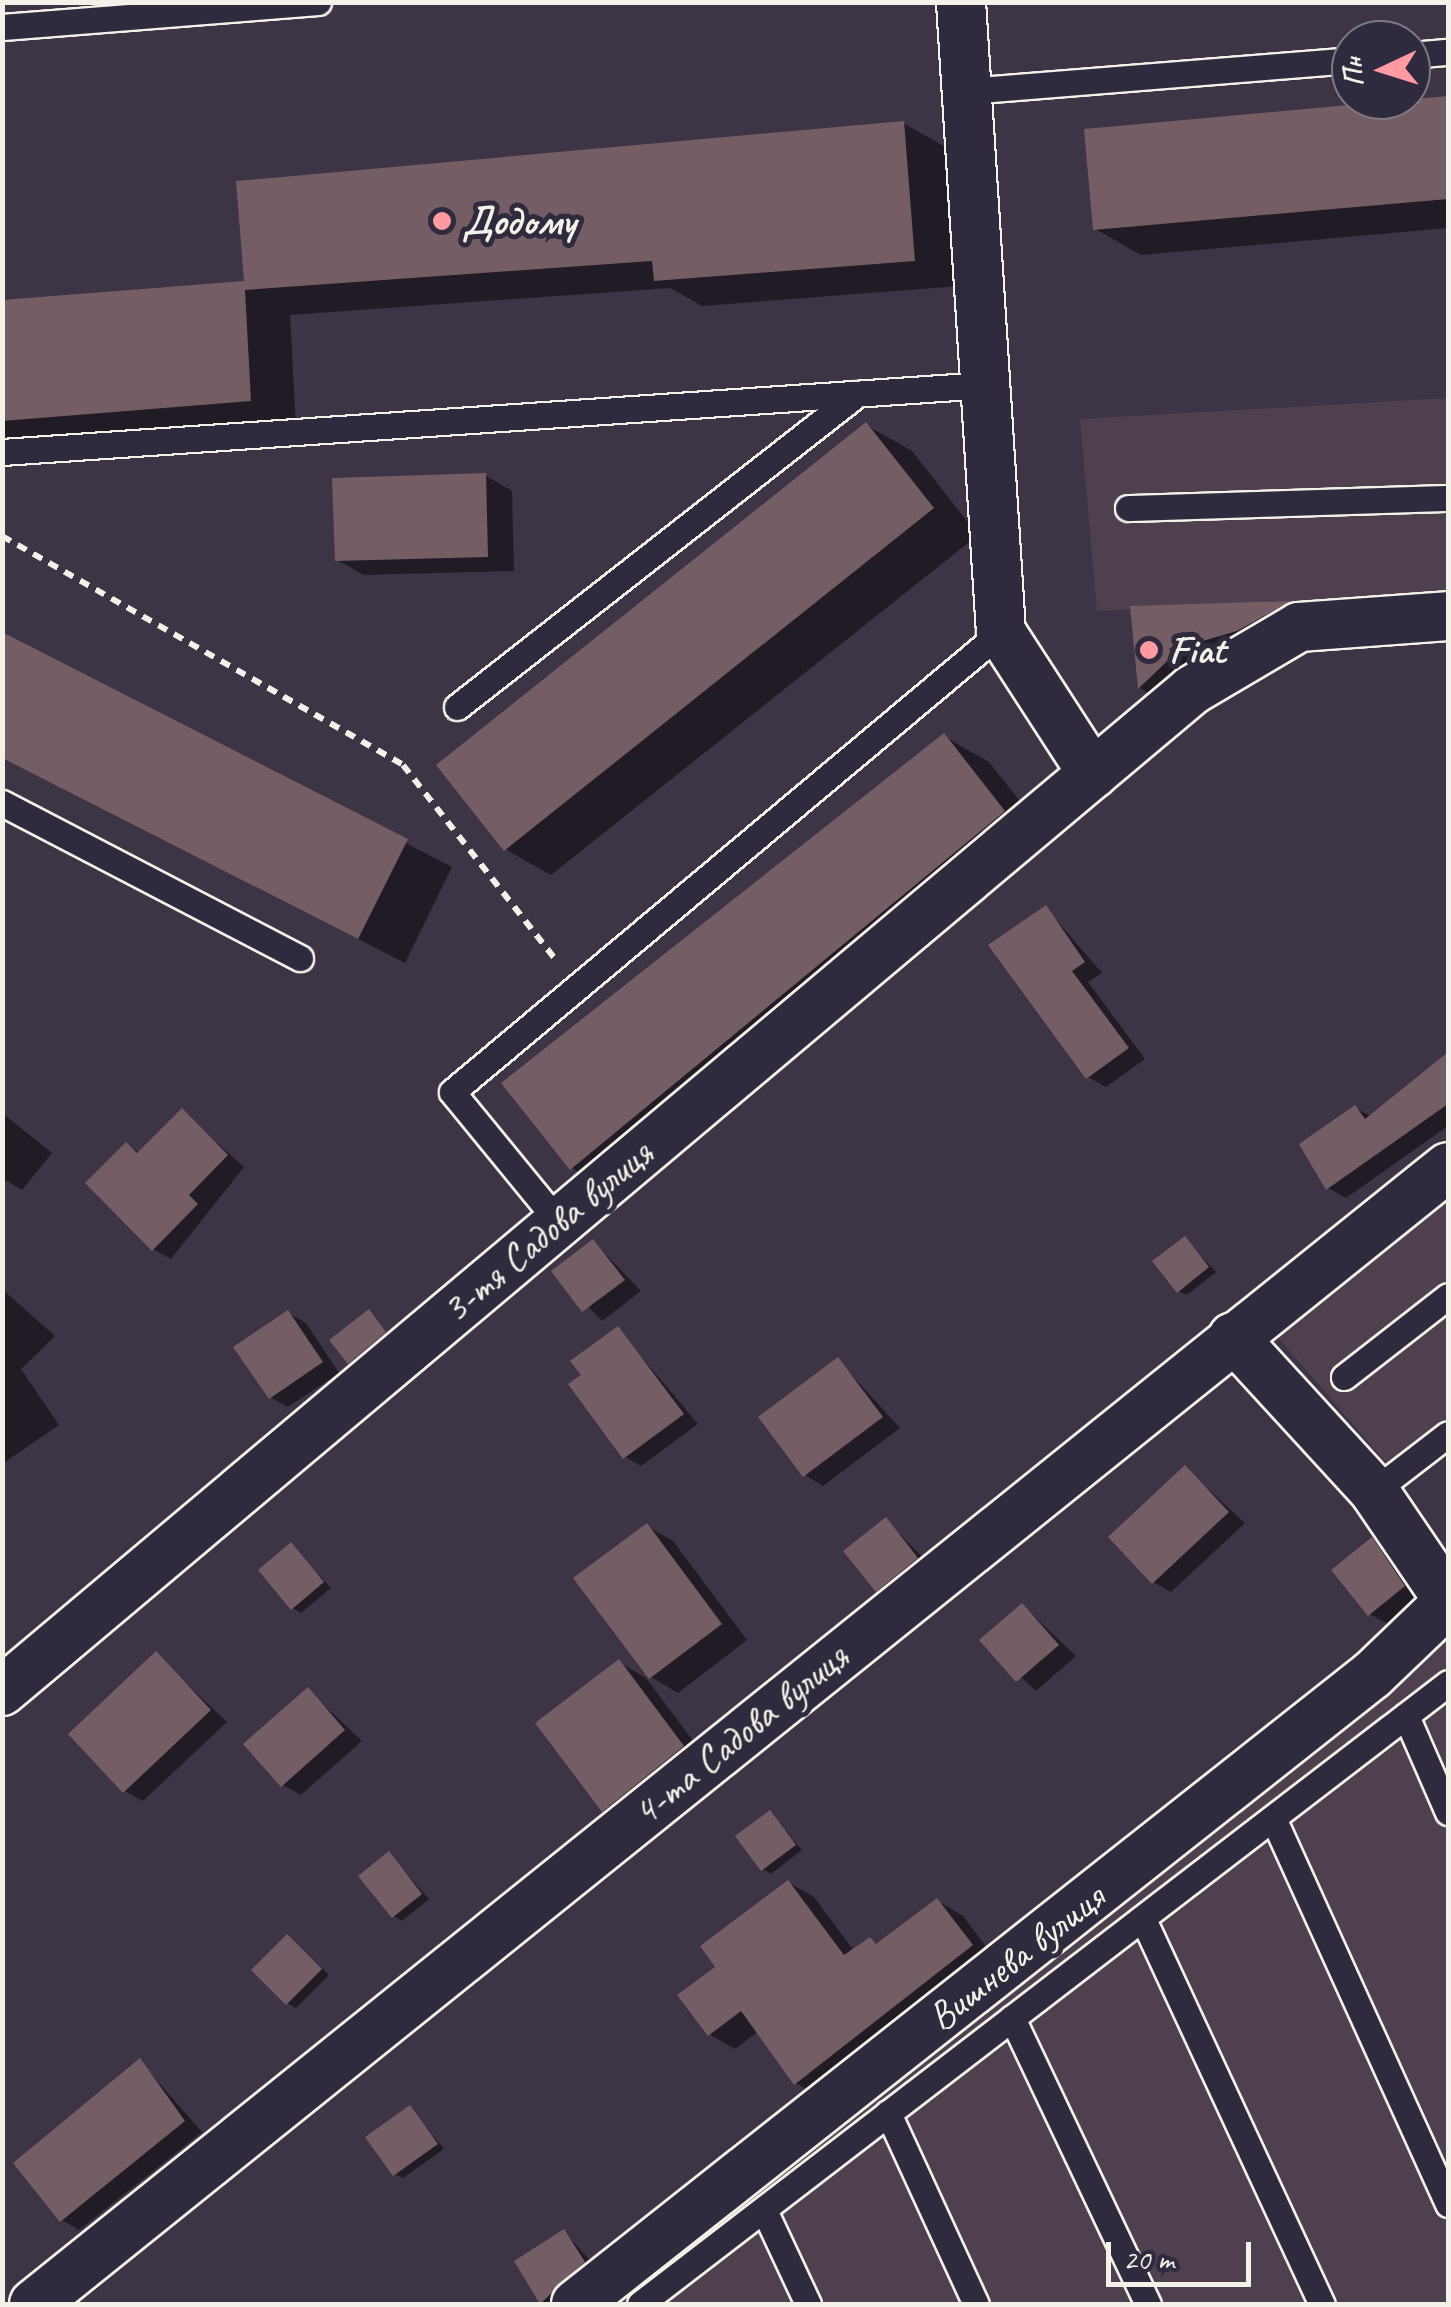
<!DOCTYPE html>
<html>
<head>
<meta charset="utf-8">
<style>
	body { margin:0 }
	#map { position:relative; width:1451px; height:2307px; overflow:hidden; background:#3d3445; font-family:Caveat,sans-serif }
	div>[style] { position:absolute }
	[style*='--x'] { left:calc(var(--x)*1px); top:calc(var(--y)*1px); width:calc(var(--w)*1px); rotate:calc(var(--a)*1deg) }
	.built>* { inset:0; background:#4e404f }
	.shadow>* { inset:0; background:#0007 }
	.building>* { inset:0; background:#755d65 }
	.path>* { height:6px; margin-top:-3px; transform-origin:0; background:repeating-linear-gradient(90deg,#f4f1e8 0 10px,transparent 0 18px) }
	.roads { filter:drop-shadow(2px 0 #f4f1e8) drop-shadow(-2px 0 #f4f1e8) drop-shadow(0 2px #f4f1e8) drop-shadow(0 -2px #f4f1e8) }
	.lane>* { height:25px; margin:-12.5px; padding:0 12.5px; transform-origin:12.5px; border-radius:12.5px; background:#2f2a3d }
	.street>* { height:48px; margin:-24px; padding:0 24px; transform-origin:24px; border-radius:24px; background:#2f2a3d }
	.dots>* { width:28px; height:28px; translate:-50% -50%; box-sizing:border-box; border:5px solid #2f2a3d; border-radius:50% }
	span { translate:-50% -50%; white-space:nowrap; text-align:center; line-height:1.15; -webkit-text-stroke:10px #2f2a3d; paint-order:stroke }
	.poi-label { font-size:40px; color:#f4f1e8; font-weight:700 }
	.left { translate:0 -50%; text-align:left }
	.street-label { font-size:40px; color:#f4f1e8 }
	.frame { position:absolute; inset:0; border:5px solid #f4f1e8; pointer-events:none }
	.north { position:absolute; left:1331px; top:20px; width:100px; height:100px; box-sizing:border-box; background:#2f2a3d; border:2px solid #7e7a81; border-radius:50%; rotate:266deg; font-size:28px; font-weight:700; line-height:40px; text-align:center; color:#f4f1e8 }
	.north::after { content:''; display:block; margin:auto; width:35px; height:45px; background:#ff9aa2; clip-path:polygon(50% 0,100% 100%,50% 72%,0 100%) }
	.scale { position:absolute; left:1106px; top:2242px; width:145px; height:45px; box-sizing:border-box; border:5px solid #f4f1e8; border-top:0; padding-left:12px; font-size:30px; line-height:35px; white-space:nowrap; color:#f4f1e8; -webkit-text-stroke:8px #2f2a3d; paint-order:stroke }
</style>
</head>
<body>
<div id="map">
	<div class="built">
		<div style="clip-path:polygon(1448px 398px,1448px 594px,1097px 611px,1080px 419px)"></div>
		<div style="clip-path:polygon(1448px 1200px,1448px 1418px,1388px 1465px,1275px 1334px)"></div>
		<div style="clip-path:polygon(1448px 1637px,1448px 2304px,597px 2304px)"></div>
	</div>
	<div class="shadow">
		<div style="clip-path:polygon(1448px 99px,1448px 228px,1141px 255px,1095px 229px,1087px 131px)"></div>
		<div style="clip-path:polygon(903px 123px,949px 149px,960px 286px,702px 306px,670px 288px,290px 315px,296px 426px,2px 449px,2px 302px,247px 283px)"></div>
		<div style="clip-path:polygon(866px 425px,912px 451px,978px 535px,551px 875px,505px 849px)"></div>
		<div style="clip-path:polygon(486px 476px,512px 491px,514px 571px,364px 575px,337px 560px)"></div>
		<div style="clip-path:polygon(1290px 604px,1306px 613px,1256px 641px,1200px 656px,1157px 698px,1140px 688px,1133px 608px)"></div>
		<div style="clip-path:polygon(2px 635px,452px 867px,405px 963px,2px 758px)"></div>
		<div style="clip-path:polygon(944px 736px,989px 762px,1049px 838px,617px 1194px,572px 1168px)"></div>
		<div style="clip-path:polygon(1046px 908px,1102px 973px,1088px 982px,1145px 1059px,1106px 1087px,1088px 1077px)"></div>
		<div style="clip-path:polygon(1448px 1055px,1448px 1126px,1346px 1198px,1328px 1188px,1355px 1108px,1372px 1117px)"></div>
		<div style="clip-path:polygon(182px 1112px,244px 1167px,171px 1259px,153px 1249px,126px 1145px,140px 1153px)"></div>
		<div style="clip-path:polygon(2px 1113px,52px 1153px,22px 1190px,2px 1178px)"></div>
		<div style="clip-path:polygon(1185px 1239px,1216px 1272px,1187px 1295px,1178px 1291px)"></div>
		<div style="clip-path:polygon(594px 1242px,641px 1291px,602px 1321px,555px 1272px)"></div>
		<div style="clip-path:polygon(2px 1289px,55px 1336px,21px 1369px,59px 1425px,2px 1464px)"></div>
		<div style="clip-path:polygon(288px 1313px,306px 1323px,339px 1373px,288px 1407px,270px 1397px)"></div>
		<div style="clip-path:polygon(618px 1329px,698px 1424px,641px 1466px,625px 1457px,585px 1376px)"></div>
		<div style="clip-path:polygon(389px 1332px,393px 1337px,352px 1364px)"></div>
		<div style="clip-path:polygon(838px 1360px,900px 1428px,823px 1486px,805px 1475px)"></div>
		<div style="clip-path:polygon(1185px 1468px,1245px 1523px,1171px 1592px,1153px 1582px)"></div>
		<div style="clip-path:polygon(886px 1520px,934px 1569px,895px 1600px,877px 1590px)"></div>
		<div style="clip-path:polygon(647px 1526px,673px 1541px,747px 1640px,678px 1693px,651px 1677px)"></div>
		<div style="clip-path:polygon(1372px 1540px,1422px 1597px,1388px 1624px,1370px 1614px)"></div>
		<div style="clip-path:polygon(291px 1545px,331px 1588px,301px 1613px,293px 1608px)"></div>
		<div style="clip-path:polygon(1023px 1606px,1076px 1656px,1036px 1691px,983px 1641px)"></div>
		<div style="clip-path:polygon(156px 1655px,227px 1722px,143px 1801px,125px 1791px)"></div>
		<div style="clip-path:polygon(619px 1662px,646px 1678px,709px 1762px,631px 1825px,604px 1810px)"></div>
		<div style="clip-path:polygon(308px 1690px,362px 1741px,301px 1795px,283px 1785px)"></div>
		<div style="clip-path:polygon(770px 1813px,802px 1850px,771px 1874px,763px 1869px)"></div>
		<div style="clip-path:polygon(389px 1854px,429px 1899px,402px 1921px,393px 1916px)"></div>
		<div style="clip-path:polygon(789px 1883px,814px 1897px,854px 1951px,870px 1940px,880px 1945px,938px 1901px,963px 1916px,997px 1961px,821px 2098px,796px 2083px,759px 2031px,735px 2049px,709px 2034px)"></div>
		<div style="clip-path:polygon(288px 1937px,329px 1975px,296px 2008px,287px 2003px)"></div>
		<div style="clip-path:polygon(140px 2061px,202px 2132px,79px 2230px,62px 2220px)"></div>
		<div style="clip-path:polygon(410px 2108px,444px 2149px,403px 2178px,394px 2174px)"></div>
		<div style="clip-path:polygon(564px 2232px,602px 2273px,569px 2304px,545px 2304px,517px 2262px)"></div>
	</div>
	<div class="building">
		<div style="clip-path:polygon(1448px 96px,1448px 199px,1093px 230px,1084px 129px)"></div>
		<div style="clip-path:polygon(904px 121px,915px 261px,654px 281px,652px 261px,245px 290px,251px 401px,2px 421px,2px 300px,244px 281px,236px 181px)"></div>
		<div style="clip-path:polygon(866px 422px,934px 508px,504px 851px,436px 765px)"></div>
		<div style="clip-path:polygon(486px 473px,488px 557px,335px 561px,332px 478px)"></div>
		<div style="clip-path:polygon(1291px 601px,1237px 631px,1182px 647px,1138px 689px,1130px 606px)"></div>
		<div style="clip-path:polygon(2px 632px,408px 839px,358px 939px,2px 758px)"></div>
		<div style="clip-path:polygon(944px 733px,1005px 811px,570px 1170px,501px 1083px)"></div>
		<div style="clip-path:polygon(1046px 905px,1085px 962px,1072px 971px,1129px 1048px,1086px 1079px,988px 945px)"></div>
		<div style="clip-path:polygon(1448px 1052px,1448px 1104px,1326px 1190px,1299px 1144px,1355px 1105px,1365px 1119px)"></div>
		<div style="clip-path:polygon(182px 1108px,228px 1155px,189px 1195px,198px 1204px,152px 1251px,85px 1183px,126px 1142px,137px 1153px)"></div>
		<div style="clip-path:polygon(1185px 1236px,1209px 1267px,1177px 1293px,1152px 1261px)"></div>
		<div style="clip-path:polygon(593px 1239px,625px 1280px,582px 1312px,551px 1271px)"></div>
		<div style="clip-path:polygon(369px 1309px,386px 1332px,348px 1364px,329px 1340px)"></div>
		<div style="clip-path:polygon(288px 1310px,323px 1362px,269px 1399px,233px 1347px)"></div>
		<div style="clip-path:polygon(618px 1326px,684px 1414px,623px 1459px,568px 1384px,581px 1375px,570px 1361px)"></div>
		<div style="clip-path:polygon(838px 1357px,883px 1417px,803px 1477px,758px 1417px)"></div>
		<div style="clip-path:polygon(1185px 1465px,1229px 1512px,1152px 1584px,1108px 1537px)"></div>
		<div style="clip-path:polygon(886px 1517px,918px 1558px,876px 1592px,843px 1551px)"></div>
		<div style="clip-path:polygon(647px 1523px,722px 1624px,649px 1679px,573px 1578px)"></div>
		<div style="clip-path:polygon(1372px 1537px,1405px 1586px,1368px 1616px,1331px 1570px)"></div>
		<div style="clip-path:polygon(291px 1542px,324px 1582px,291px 1610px,258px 1570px)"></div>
		<div style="clip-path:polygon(1022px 1603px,1059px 1645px,1016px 1682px,979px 1640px)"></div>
		<div style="clip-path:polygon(156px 1651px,211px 1710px,123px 1793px,68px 1734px)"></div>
		<div style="clip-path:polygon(619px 1659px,684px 1746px,602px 1812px,535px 1723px)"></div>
		<div style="clip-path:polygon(308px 1687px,345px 1730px,281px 1787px,243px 1744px)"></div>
		<div style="clip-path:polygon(770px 1810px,796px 1845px,761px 1871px,735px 1836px)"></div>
		<div style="clip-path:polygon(389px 1851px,422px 1894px,392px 1918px,358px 1876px)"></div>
		<div style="clip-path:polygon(788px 1880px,844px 1955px,870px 1937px,876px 1944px,937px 1898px,973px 1945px,794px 2085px,741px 2011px,708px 2036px,677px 1995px,715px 1967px,700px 1946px)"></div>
		<div style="clip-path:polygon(287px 1934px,322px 1969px,286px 2005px,251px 1970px)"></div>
		<div style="clip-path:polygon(140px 2058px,185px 2121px,60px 2222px,13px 2163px)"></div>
		<div style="clip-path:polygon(410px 2105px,438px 2144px,393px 2176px,365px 2137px)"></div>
		<div style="clip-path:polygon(564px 2229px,585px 2262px,540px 2304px,514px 2261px)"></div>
	</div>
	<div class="path">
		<div style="--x:2;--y:536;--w:462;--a:29.7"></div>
		<div style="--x:403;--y:765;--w:248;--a:51.9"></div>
	</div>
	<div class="roads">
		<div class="lane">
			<div style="--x:2;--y:27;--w:317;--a:-4.5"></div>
			<div style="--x:1411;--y:55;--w:37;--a:-5"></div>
			<div style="--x:967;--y:91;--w:385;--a:-4.6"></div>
			<div style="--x:2;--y:452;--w:985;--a:-3.9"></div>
			<div style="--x:1128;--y:508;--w:320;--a:-1.8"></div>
			<div style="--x:457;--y:707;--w:508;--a:-38.04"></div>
			<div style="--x:2;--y:803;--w:336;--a:27.5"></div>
			<div style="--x:556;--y:1219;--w:164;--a:-129.3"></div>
			<div style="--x:452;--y:1092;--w:716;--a:-39.96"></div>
			<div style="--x:1344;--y:1377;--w:132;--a:-37.9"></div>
			<div style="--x:1374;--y:1491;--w:93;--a:-37.6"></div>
			<div style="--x:1406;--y:1716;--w:105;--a:66.4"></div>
			<div style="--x:1273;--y:1818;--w:424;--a:65.6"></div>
			<div style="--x:1143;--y:1919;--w:425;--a:65.1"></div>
			<div style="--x:1012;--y:2018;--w:317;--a:64.6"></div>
			<div style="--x:888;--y:2113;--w:210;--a:65.3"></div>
			<div style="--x:764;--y:2210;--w:104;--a:64.9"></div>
			<div style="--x:640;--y:2304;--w:1019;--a:-37.54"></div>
		</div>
		<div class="street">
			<div style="--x:961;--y:2;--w:631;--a:86.37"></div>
			<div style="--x:1001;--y:632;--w:169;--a:57.1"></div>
			<div style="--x:1233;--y:1337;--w:209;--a:47.5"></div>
			<div style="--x:1374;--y:1491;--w:132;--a:55.8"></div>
			<div style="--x:2;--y:1691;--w:1555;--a:-40.07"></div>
			<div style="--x:1192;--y:690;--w:124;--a:-30.5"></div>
			<div style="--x:1299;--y:627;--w:149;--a:-4.2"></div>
			<div style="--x:34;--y:2304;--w:1814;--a:-38.8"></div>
			<div style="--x:576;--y:2304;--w:1015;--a:-38.32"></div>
			<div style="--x:1372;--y:1675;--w:105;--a:-43.8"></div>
		</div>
	</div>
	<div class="dots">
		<div style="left:442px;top:221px;background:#ff9aa2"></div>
		<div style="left:1149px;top:650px;background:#ff9aa2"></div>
	</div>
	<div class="poi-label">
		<span class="left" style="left:462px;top:221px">Додому</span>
		<span class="left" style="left:1169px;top:650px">Fiat</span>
	</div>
	<div class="street-label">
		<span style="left:547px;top:1231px;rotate:-40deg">3-тя Садова вулиця</span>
		<span style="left:740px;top:1734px;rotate:-39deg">4-та Садова вулиця</span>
		<span style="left:1016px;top:1957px;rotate:-38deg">Вишнева вулиця</span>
	</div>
	<div class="frame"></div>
	<div class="north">Пн</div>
	<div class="scale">20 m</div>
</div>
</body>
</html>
